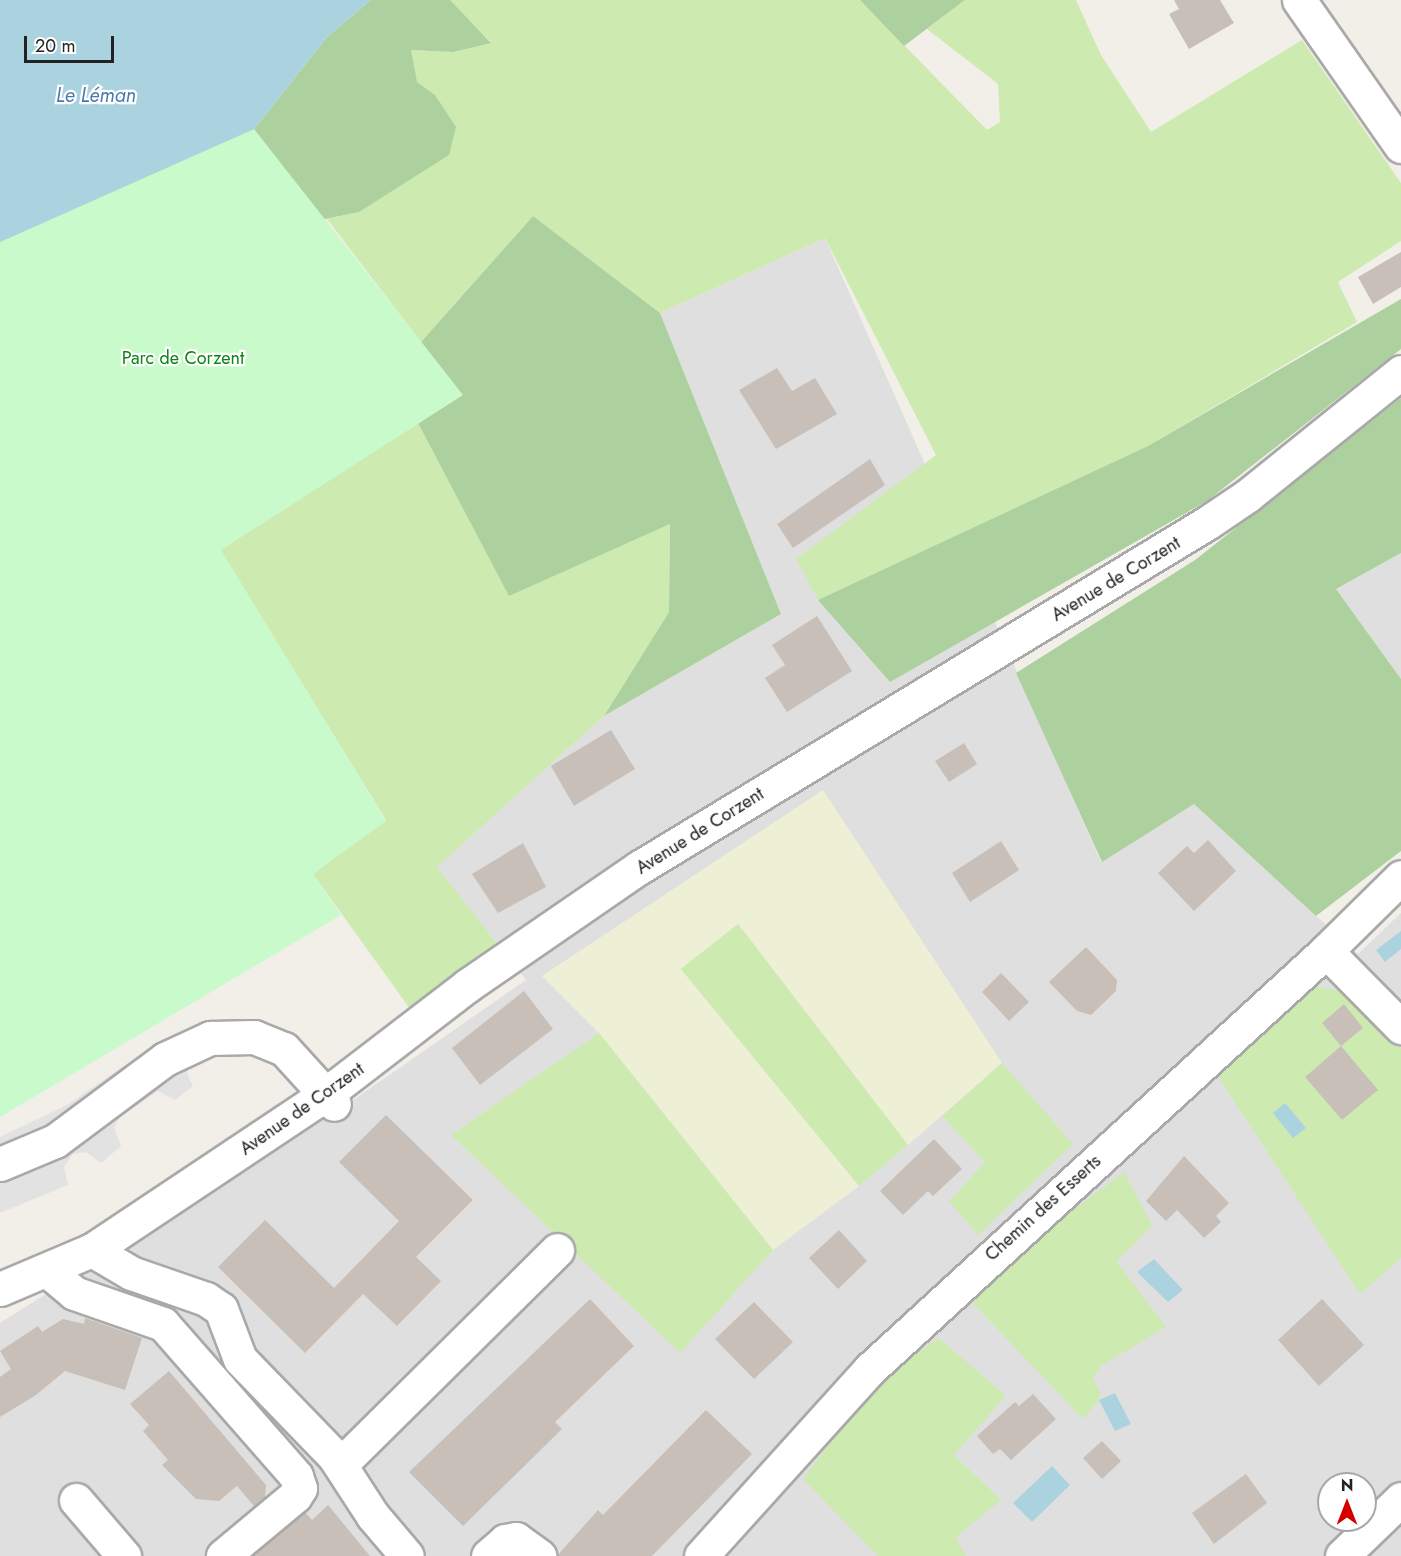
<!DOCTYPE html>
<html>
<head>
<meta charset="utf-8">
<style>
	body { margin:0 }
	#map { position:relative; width:1401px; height:1556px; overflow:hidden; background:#f2efe9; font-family:Jost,sans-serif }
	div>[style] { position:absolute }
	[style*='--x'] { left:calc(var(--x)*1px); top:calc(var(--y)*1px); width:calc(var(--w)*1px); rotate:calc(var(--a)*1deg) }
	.residential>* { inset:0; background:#e0dfdf }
	.farmland>* { inset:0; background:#eef0d5 }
	.grass>* { inset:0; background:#cdebb0 }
	.forest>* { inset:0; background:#add19e }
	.park>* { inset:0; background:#c8facc }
	.parking>* { inset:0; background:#e2e2e2 }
	.water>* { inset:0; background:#aad3df }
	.building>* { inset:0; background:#c7bfb8 }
	.roads { filter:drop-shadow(2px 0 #a9a9a9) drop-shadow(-2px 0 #a9a9a9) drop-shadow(0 2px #a9a9a9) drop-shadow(0 -2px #a9a9a9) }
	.minor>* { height:33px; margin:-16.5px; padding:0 16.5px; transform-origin:16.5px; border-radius:16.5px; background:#fff }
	span { translate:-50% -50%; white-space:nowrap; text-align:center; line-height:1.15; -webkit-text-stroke:4.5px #fff; paint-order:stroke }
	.park-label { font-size:18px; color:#0c8416 }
	.street-label { font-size:18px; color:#222 }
	.water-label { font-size:20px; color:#4a7aab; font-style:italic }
	.north { position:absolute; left:1317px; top:1472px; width:60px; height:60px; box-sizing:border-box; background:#fff; border:2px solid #a7a7a7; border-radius:50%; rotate:0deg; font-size:16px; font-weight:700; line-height:24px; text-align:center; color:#222 }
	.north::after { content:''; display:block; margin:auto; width:21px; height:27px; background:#d40000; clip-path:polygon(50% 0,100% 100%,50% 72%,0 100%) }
	.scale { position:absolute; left:24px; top:36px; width:90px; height:27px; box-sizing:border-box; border:3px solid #222; border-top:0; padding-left:8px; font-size:18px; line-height:21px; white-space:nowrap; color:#222; -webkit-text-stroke:4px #fff; paint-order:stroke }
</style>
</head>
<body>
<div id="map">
	<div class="residential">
		<div style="clip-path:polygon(evenodd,825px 238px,1101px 862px,1194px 804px,1358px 954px,1401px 913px,1401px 1556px,0 1556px,0 1323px,346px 1105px,526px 980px,436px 867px,604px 716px,781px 614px,660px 313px,825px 238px,1329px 1484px,1365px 1484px,1365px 1520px,1329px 1520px,1329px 1484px)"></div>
		<div style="clip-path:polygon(1401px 553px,1401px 679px,1336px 589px)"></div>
	</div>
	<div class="farmland">
		<div style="clip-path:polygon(823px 790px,1002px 1063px,908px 1145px,738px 924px,681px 969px,859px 1186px,773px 1250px,599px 1033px,542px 976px)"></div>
	</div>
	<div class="grass">
		<div style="clip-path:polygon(449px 0,860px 0,987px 130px,1000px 122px,998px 84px,927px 29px,965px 0,1076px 0,1101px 55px,1151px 132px,1302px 40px,1401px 183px,1401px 241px,1338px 282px,1357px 322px,1148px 446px,818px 600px,796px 559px,936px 455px,825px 238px,660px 313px,533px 216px,421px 342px,327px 219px,359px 212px,435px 95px,416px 82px,411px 50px,453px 52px,491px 42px)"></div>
		<div style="clip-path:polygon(418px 423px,509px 595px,670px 524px,669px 612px,604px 716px,437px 867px,503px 951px,413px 1013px,313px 874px,386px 820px,220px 550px)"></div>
		<div style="clip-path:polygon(738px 924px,908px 1145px,859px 1186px,681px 969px)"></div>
		<div style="clip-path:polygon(1309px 986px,1347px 991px,1401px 1049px,1401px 1258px,1360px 1294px,1217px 1075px)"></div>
		<div style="clip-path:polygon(599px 1033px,773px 1250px,680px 1353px,451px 1135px)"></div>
		<div style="clip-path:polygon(1002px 1063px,1073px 1144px,978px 1235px,949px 1201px,985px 1162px,942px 1116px)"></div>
		<div style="clip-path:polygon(1124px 1172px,1152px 1225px,1117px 1262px,1166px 1327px,1101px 1366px,1093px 1377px,1100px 1392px,1099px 1400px,1083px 1419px,963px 1293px)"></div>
		<div style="clip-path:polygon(939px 1338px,1006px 1396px,954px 1455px,1001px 1500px,956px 1537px,966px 1556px,878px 1556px,803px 1479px,876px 1381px)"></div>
	</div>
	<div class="forest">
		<div style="clip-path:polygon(371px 0,450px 0,491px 43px,453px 52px,411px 50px,417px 82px,435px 95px,456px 127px,449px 155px,359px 212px,296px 225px,0 242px,254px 129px,327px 37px)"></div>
		<div style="clip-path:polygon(860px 0,965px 0,904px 46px)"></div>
		<div style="clip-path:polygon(533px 216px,660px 313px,781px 614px,604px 716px,669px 612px,670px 524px,509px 596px,418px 423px,462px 395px,421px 342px)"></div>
		<div style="clip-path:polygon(1401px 299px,1401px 349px,1207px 501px,890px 682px,818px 600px,1148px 446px)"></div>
		<div style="clip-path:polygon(1401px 398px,1401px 553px,1336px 589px,1401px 679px,1401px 851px,1316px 916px,1194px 804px,1102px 862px,1016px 673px,1195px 560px)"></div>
	</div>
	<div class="park">
		<div style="clip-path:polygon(254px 129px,463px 395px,221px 550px,386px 821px,313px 874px,341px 915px,0 1117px,0 242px)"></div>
	</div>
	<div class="parking">
		<div style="clip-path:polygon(202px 1025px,268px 1054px,222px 1051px,191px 1064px,187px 1073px,193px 1086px,175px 1100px,158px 1091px,120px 1117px,114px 1128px,121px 1146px,101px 1163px,86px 1152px,73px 1154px,64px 1167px,68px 1185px,0 1213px,0 1137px,67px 1105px,163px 1039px)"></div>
	</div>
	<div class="water">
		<div style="clip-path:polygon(0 0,371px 0,327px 37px,254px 129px,0 242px)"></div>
		<div style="clip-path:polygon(1401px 931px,1401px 949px,1385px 962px,1376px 950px)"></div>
		<div style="clip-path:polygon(1285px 1103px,1306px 1128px,1293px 1138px,1273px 1113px)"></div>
		<div style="clip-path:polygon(1154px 1259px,1183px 1290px,1168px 1302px,1137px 1272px)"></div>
		<div style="clip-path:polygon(1115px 1393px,1131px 1424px,1115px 1431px,1099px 1400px)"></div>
		<div style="clip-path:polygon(1052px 1466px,1070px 1485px,1032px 1522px,1013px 1503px)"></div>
	</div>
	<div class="building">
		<div style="clip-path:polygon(1174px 0,1220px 0,1234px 23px,1189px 49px,1169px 14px,1179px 9px)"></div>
		<div style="clip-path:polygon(1401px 252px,1401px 287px,1373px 304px,1358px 277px)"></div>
		<div style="clip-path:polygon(777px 368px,792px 391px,815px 378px,837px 414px,776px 449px,739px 390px)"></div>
		<div style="clip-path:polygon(870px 459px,885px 485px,793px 548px,777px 524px)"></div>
		<div style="clip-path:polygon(817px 616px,852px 671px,787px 712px,765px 678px,785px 665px,772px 645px)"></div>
		<div style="clip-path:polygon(611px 730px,635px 769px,574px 806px,551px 766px)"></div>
		<div style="clip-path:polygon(964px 743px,977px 764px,949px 782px,935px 761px)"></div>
		<div style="clip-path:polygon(1208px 840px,1236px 871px,1194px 911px,1158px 873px,1187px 846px,1194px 853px)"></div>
		<div style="clip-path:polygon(1001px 841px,1019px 870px,970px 902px,952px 873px)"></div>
		<div style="clip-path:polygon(523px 843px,546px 887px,498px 913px,472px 874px)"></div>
		<div style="clip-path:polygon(1086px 947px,1117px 980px,1116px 991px,1091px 1015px,1077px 1011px,1049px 982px)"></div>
		<div style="clip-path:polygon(1001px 973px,1029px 1002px,1009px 1021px,982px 992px)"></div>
		<div style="clip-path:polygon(524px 991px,553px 1029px,480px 1085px,452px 1048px)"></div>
		<div style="clip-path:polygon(1344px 1004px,1363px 1028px,1341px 1046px,1322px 1023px)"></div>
		<div style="clip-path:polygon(1341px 1046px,1378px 1090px,1342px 1120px,1305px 1077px)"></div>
		<div style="clip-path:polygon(386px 1115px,473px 1200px,416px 1257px,441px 1281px,397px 1326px,363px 1294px,305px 1353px,218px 1267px,265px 1220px,334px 1288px,399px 1221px,339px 1162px)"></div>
		<div style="clip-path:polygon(934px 1139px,962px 1169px,933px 1196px,928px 1191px,903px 1215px,880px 1191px)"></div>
		<div style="clip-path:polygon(1184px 1156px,1229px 1203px,1216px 1216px,1221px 1222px,1204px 1238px,1177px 1210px,1166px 1221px,1146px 1201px)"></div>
		<div style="clip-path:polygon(839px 1230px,867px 1261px,838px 1289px,809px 1258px)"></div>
		<div style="clip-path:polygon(590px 1299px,634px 1346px,555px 1422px,562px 1429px,463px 1526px,409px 1472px)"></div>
		<div style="clip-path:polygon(1322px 1299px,1364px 1345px,1319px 1386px,1278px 1340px)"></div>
		<div style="clip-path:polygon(754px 1302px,793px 1342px,754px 1379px,715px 1339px)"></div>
		<div style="clip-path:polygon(85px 1318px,142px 1338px,125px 1390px,65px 1371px,36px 1395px,0 1417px,0 1377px,11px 1369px,0 1351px,38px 1326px,42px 1332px,63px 1319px,84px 1324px)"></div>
		<div style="clip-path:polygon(169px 1371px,266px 1485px,265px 1497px,254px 1506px,237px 1486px,219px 1501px,196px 1499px,162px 1465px,168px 1460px,143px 1431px,149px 1425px,130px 1404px)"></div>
		<div style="clip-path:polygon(1033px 1394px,1056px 1419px,1011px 1460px,1000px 1449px,993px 1454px,977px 1436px,1015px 1402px,1019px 1406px)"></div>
		<div style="clip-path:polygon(706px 1410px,752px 1454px,652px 1556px,557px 1556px,598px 1510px,603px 1515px)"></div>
		<div style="clip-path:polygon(1102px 1441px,1121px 1461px,1102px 1479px,1083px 1458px)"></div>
		<div style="clip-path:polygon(1246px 1474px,1267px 1503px,1214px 1544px,1192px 1513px)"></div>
		<div style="clip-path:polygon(328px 1505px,370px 1556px,252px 1556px,305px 1512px,312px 1520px)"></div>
	</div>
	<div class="roads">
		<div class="minor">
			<div style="--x:1299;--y:0;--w:178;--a:55.1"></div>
			<div style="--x:1326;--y:951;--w:107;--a:45.4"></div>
			<div style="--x:0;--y:1164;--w:60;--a:-22.7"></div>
			<div style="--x:55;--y:1141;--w:137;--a:-36.7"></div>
			<div style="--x:165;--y:1059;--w:50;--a:-25"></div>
			<div style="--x:210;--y:1038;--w:44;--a:-1.3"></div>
			<div style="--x:254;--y:1037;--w:32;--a:22"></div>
			<div style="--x:284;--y:1049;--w:74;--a:47.7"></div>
			<div style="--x:92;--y:1250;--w:45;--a:30.5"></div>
			<div style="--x:131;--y:1273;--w:79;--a:19.1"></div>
			<div style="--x:206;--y:1299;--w:18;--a:34"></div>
			<div style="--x:221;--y:1309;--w:53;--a:69.2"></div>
			<div style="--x:240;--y:1359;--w:135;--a:45.9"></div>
			<div style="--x:334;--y:1456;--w:72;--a:57"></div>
			<div style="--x:373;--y:1516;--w:52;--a:49.6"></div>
			<div style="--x:48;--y:1271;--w:34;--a:40"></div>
			<div style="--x:74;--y:1293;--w:94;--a:19.2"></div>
			<div style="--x:163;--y:1324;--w:202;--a:48.8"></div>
			<div style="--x:296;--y:1476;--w:13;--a:72"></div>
			<div style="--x:300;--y:1488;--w:9;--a:122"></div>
			<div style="--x:295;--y:1496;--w:94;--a:140.2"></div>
			<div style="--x:0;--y:1289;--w:100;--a:-23"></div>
			<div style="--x:92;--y:1250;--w:281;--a:-33.7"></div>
			<div style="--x:326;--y:1094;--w:179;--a:-37.5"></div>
			<div style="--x:468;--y:985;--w:209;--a:-34.5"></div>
			<div style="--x:640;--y:867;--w:663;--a:-31.25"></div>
			<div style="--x:1207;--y:523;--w:48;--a:-34"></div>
			<div style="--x:1247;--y:496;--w:198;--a:-38.8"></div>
			<div style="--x:341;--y:1464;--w:304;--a:-44.7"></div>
			<div style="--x:76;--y:1500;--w:74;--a:49.4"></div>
			<div style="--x:488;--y:1556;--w:23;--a:-41"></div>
			<div style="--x:505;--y:1541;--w:11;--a:-10"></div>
			<div style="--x:516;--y:1539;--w:29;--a:36"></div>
			<div style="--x:701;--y:1556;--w:252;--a:-47.9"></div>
			<div style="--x:870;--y:1369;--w:619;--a:-42.51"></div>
			<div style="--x:1326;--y:951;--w:105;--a:-44.6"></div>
			<div style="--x:1342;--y:1556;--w:82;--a:-44"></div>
		</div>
	</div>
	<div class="park-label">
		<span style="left:183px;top:358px">Parc de Corzent</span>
	</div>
	<div class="street-label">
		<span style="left:1116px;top:579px;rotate:-31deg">Avenue de Corzent</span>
		<span style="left:700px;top:831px;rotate:-32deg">Avenue de Corzent</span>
		<span style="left:302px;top:1109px;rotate:-35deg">Avenue de Corzent</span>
		<span style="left:1043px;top:1208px;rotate:-42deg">Chemin des Esserts</span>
	</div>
	<div class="water-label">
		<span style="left:96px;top:95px">Le Léman</span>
	</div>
	<div class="north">N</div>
	<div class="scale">20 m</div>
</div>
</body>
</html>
